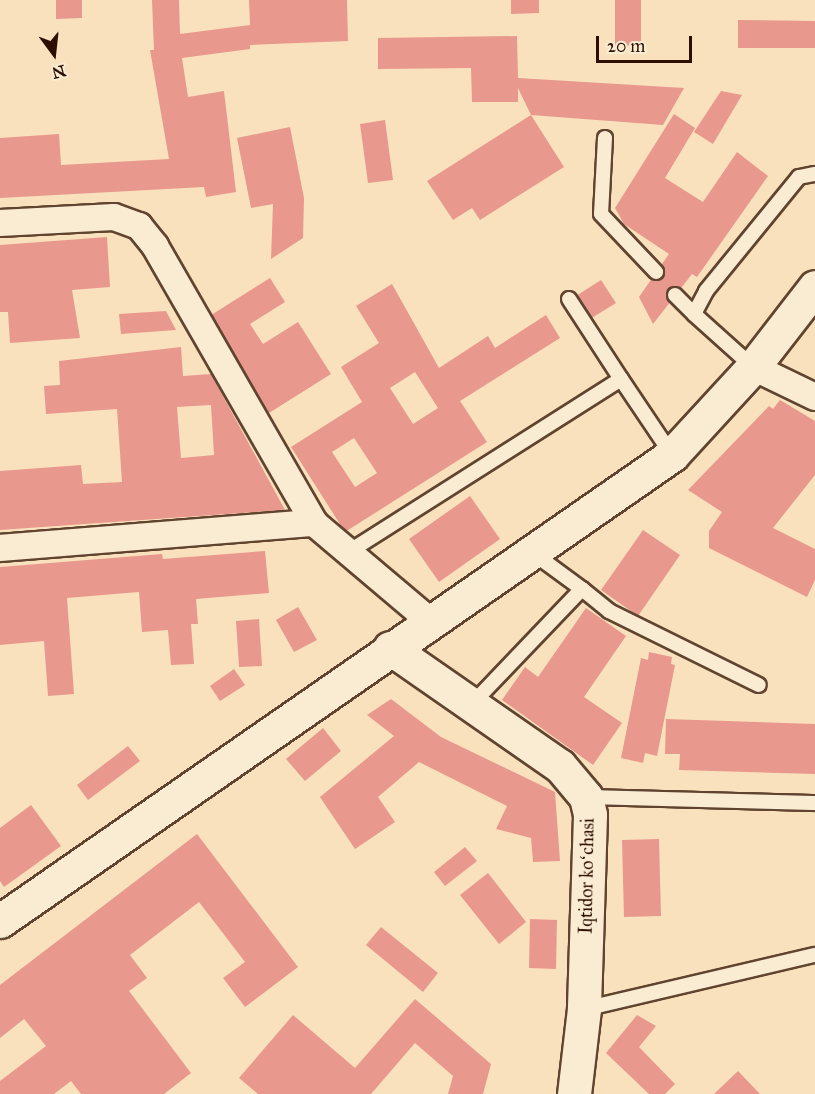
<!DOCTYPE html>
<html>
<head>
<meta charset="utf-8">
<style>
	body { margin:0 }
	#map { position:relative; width:815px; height:1094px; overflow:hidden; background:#f8e1bc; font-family:"IM FELL Great Primer",serif }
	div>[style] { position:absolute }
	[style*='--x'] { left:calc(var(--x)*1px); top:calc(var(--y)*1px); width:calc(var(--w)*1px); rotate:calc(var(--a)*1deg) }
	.building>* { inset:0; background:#e9988e }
	.roads { filter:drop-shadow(2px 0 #60442f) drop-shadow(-2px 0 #60442f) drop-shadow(0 2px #60442f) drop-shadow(0 -2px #60442f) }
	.service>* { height:14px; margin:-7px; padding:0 7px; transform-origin:7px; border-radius:7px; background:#faecd3 }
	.minor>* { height:26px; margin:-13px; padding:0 13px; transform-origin:13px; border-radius:13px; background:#faecd3 }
	.tertiary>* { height:33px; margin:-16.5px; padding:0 16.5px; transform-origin:16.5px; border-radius:16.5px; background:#faecd3 }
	span { translate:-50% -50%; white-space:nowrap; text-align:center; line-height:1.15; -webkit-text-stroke:4.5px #faecd3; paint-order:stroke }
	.street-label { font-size:18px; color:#2d0f00 }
	.north { position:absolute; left:24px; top:24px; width:60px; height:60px; -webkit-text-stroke:4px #faecd3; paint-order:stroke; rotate:165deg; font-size:16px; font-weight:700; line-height:24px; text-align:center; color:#2d0f00 }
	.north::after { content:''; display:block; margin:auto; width:21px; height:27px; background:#2d0f00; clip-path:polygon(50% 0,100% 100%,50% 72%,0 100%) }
	.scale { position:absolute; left:596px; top:36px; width:96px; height:27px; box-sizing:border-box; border:3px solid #2d0f00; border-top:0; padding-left:8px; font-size:18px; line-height:21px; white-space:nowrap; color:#2d0f00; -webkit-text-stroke:4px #faecd3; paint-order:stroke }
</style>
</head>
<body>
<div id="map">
	<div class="building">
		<div style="clip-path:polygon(56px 0,82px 0,82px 18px,56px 19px)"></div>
		<div style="clip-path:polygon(152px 0,179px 0,180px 34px,250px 25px,249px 0,347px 0,348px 41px,250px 45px,250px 49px,182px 58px,188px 97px,224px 91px,236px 192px,206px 197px,204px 187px,0 198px,0 138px,59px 134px,61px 165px,169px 159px,150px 50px,154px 50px)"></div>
		<div style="clip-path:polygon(511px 0,539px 0,539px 13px,511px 14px)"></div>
		<div style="clip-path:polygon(615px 0,641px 0,641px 45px,615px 46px)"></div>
		<div style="clip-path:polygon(738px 20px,815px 21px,815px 48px,738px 48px)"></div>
		<div style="clip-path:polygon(517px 36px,518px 78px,684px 88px,663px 125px,531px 115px,518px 88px,518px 102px,472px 102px,471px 68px,378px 69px,378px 38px)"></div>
		<div style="clip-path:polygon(721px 91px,742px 95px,713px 144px,694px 132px)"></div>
		<div style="clip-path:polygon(674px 114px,695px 128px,665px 178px,703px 202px,737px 152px,768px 176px,697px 277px,692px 274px,653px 324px,639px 297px,669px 254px,624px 224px,615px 208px)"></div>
		<div style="clip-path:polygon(531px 115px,564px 167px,480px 220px,472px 208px,453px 220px,427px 181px)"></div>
		<div style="clip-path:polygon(385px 120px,393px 180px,368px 183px,360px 124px)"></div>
		<div style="clip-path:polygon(290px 127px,304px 198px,303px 238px,271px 259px,273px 204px,251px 208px,237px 138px)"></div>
		<div style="clip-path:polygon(107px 237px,110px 287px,72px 290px,80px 338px,10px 343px,8px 312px,0 312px,0 245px)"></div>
		<div style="clip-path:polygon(270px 278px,285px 302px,250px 324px,263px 344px,298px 322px,331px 374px,269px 413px,208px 317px)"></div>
		<div style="clip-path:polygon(601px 280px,616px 303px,590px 319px,576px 296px)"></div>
		<div style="clip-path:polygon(evenodd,392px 284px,439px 368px,488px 336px,495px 348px,546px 315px,560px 338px,460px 401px,487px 442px,345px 532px,291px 447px,362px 402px,341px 367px,379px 343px,356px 306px,392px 284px,415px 372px,438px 408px,413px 424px,390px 388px,415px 372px,392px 284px,354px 438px,377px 473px,355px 487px,332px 452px,354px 438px)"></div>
		<div style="clip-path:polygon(166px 311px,176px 330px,121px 334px,119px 314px)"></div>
		<div style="clip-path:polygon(evenodd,181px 347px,183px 376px,211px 374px,285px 510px,0 530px,0 471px,81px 465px,83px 484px,122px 482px,117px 409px,46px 414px,44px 386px,60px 385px,59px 361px,181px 347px,211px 405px,214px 455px,181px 458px,177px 407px,211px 405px)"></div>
		<div style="clip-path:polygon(780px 400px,815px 421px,815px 475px,773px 528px,815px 549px,815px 580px,807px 597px,709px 548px,709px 531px,722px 512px,688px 490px,769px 406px,773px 409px)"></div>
		<div style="clip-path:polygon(470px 496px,500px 539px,439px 582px,409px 539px)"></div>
		<div style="clip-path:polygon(643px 530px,680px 555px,638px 616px,601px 590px)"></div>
		<div style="clip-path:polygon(265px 551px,269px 593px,196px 599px,198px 624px,191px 624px,194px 664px,171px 665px,168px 630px,142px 632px,139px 592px,67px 598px,74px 694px,48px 696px,44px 641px,0 645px,0 567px,162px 554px,163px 559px)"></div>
		<div style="clip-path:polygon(298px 607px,317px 640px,294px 652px,276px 620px)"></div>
		<div style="clip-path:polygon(586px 608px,626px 636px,584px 697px,622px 723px,593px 765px,502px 700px,525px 667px,538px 677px)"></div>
		<div style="clip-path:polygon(259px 619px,262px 666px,239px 667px,236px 621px)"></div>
		<div style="clip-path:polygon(649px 652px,672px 657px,671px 664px,675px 665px,657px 756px,645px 753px,643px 763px,621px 758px,641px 658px,648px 660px)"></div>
		<div style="clip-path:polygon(234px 669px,245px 685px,220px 701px,210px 686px)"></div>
		<div style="clip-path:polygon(391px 699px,441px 737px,555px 792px,560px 861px,533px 862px,531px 838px,496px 829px,507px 806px,419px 762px,378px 797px,395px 822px,355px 849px,320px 797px,394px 736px,367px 715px)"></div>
		<div style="clip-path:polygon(666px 719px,815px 724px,815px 774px,679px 770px,680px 754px,665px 754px)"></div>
		<div style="clip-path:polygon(323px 728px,341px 751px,305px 781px,286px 759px)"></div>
		<div style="clip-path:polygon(128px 746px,140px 761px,88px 800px,77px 785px)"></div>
		<div style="clip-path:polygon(31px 805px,61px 846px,4px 887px,0 881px,0 828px)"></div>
		<div style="clip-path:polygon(197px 834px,298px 967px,245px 1007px,223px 978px,245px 962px,199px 902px,130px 955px,147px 978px,129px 991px,191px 1073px,164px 1094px,81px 1094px,71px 1081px,54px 1094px,0 1094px,0 1081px,46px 1046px,24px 1019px,0 1038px,0 985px)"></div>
		<div style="clip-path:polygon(659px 839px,661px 916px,624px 917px,622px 840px)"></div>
		<div style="clip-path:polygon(465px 847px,477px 861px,445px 886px,434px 872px)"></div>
		<div style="clip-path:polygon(488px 873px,526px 922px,499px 944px,460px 895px)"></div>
		<div style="clip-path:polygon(530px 919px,557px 920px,556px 969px,529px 968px)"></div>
		<div style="clip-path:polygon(381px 927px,438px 973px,423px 992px,366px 945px)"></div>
		<div style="clip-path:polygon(415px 999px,491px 1064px,483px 1094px,448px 1094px,453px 1076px,415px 1043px,371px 1094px,258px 1094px,239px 1078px,293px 1015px,355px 1068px)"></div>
		<div style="clip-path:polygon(637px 1015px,656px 1026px,639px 1047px,675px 1084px,665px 1094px,649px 1094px,606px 1053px)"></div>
		<div style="clip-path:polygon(738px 1071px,760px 1094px,714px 1094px)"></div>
	</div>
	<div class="roads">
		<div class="service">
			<div style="--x:605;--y:138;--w:76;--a:93"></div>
			<div style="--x:601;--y:214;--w:80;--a:46.5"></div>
			<div style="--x:675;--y:295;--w:27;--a:45"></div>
			<div style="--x:569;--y:299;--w:95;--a:57"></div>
			<div style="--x:753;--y:367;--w:79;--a:-138.1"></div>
			<div style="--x:694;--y:314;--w:26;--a:-62"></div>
			<div style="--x:706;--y:291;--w:147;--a:-50.8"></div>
			<div style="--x:799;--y:177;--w:16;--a:-11"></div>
			<div style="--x:350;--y:551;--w:321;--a:-32.4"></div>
			<div style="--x:621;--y:379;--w:92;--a:56.1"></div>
			<div style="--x:533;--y:553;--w:61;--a:36.3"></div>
			<div style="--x:470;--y:706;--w:162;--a:-46.3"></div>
			<div style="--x:582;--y:589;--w:35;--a:39"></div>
			<div style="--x:609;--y:611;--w:167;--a:26.3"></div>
			<div style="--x:586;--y:797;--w:229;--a:1.5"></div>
			<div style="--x:584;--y:1009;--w:237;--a:-13.2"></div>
		</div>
		<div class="minor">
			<div style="--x:0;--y:223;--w:114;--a:-3"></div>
			<div style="--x:114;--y:217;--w:27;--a:20"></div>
			<div style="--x:139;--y:226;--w:26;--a:51"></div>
			<div style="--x:155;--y:246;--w:319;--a:60.1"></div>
			<div style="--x:314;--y:523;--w:152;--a:40.2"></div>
			<div style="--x:753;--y:367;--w:69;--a:25.8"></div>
			<div style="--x:0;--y:548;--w:315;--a:-4.6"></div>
		</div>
		<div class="tertiary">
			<div style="--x:390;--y:648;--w:207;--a:34.8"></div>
			<div style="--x:560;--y:766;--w:40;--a:50"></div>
			<div style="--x:586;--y:797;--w:18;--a:77"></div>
			<div style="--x:590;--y:815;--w:194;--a:91.8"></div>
			<div style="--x:584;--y:1009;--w:86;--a:96.7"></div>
			<div style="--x:0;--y:921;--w:818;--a:-34.74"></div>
			<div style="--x:672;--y:455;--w:120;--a:-47.4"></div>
			<div style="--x:753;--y:367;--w:101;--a:-52.2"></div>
		</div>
	</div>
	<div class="street-label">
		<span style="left:587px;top:876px;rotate:-89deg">Iqtidor koʻchasi</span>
	</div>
	<div class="north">N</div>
	<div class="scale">20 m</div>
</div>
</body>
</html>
